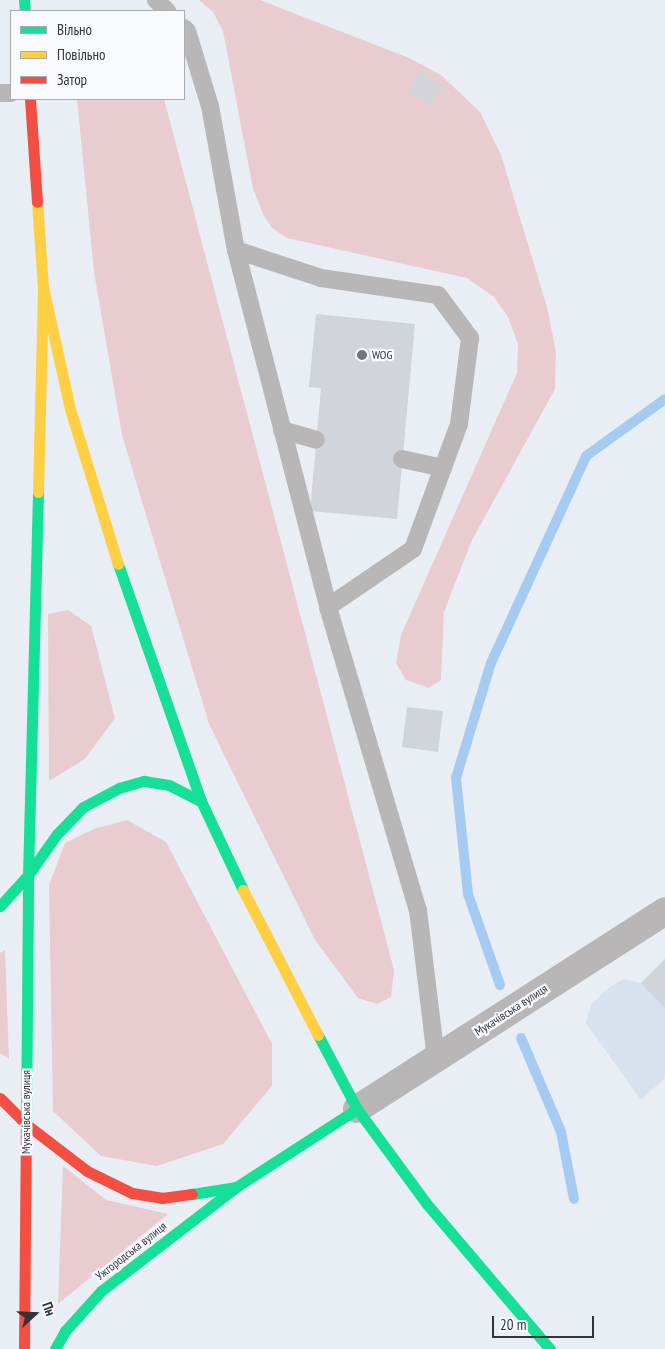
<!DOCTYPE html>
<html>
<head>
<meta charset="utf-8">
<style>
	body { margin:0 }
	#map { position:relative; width:665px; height:1349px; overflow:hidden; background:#e9eef4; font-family:"PT Sans Narrow",sans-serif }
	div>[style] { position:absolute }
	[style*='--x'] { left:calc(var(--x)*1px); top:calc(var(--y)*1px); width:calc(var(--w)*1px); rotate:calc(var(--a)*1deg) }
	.built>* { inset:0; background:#d7e2ee }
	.green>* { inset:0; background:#e9cccf }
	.stream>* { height:10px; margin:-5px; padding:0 5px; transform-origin:5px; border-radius:5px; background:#a6cbf3 }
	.building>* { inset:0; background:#d1d5da }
	.lane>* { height:18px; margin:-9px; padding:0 9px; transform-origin:9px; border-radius:9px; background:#b8b6b7 }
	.street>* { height:28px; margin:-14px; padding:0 14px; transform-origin:14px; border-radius:14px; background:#b8b6b7 }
	.fast>* { height:11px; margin:-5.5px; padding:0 5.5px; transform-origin:5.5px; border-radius:5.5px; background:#16e098 }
	.slow>* { height:11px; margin:-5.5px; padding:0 5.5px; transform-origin:5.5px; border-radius:5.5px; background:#ffcf43 }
	.jam>* { height:11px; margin:-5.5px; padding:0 5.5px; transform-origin:5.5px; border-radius:5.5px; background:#f24e42 }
	.dots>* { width:14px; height:14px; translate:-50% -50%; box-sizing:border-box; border:2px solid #f8fafd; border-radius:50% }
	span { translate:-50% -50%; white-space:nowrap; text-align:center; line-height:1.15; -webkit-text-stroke:4.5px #f8fafd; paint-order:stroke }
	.poi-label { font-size:12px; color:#31353a }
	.left { translate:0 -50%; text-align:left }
	.street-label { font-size:12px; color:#31353a }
	.legend { position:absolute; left:10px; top:10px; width:175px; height:90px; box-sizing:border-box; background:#f8fafd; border:1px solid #a8abaf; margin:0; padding:6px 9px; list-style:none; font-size:15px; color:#31353a }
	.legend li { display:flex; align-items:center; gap:10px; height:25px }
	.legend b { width:25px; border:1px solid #a8abaf }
	.north { position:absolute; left:10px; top:1289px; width:50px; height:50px; -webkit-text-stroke:4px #f8fafd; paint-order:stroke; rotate:70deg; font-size:14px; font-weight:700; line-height:20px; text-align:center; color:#31353a }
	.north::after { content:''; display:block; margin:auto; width:18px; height:22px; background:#31353a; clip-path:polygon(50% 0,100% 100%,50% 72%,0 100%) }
	.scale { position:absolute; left:492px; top:1316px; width:102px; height:22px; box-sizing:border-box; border:2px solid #31353a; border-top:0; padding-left:6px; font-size:15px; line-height:18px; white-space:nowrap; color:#31353a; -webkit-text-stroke:4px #f8fafd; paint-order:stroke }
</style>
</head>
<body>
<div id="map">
	<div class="built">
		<div style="clip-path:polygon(665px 959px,665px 1078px,641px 1100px,586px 1023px,591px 1005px,605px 990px,623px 979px,641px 983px)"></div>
	</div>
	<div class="green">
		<div style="clip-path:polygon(199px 0,260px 0,409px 58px,441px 75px,480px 112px,501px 155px,547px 307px,556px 352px,555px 389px,471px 542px,444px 612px,441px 680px,429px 688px,406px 680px,396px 663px,401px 635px,517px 373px,518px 344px,508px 317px,494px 297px,467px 278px,287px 238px,272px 228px,264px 216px,253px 189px,223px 31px,213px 12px)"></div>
		<div style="clip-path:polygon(77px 99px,164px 99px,394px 970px,391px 997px,377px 1004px,358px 998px,315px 940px,209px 724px,122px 435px,94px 272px)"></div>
		<div style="clip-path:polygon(68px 610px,91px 626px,115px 718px,85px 759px,49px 781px,48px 614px)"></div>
		<div style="clip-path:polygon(127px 820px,166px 842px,272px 1044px,272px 1086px,223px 1144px,157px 1166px,101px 1156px,53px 1111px,49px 885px,65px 843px,94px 829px)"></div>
		<div style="clip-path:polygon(5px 950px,9px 1059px,0 1053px,0 953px)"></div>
		<div style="clip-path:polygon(63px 1166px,106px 1200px,168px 1214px,58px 1304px)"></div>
	</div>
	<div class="stream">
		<div style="--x:500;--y:985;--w:96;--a:-109.4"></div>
		<div style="--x:468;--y:894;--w:117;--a:-95.9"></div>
		<div style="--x:456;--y:778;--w:120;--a:-73.1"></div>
		<div style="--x:491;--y:663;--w:228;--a:-65.3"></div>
		<div style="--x:586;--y:456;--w:97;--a:-35.8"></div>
		<div style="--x:521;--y:1038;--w:102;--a:66.9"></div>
		<div style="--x:561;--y:1132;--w:68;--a:79"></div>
	</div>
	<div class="building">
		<div style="clip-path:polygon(420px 71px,443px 85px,430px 106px,408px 92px)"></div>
		<div style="clip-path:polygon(316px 314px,415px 324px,397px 519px,310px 511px,321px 388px,309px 387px)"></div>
		<div style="clip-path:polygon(407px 707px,443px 711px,438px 752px,402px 747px)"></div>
		<div style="clip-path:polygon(665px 959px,665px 1008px,641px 983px)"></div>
	</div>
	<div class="lane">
		<div style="--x:156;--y:0;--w:16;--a:45"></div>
		<div style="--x:184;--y:28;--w:4;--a:45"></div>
		<div style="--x:187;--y:31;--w:78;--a:73"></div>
		<div style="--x:210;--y:106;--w:146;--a:79.8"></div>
		<div style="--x:236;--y:250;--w:369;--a:75.5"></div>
		<div style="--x:328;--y:607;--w:316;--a:73.5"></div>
		<div style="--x:418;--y:910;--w:150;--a:83.1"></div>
		<div style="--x:0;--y:93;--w:11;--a:0"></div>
		<div style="--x:236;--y:250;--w:89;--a:18.2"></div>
		<div style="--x:321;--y:278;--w:118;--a:8.3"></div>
		<div style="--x:438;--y:295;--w:54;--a:53.3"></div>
		<div style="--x:470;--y:338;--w:87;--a:97.3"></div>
		<div style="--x:459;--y:424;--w:133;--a:110.2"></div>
		<div style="--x:413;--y:549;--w:103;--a:145.7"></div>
		<div style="--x:282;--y:430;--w:35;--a:16"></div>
		<div style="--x:402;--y:459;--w:42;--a:12.4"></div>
	</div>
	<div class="street">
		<div style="--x:357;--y:1109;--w:366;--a:-32.7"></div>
	</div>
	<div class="fast">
		<div style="--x:24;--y:0;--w:11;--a:85"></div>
		<div style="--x:118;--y:564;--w:251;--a:70.7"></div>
		<div style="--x:201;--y:801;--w:98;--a:64.7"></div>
		<div style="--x:0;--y:906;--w:42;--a:-47.9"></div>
		<div style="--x:28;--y:875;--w:50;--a:-54.7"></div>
		<div style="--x:57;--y:834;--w:37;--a:-46"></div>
		<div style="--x:83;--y:807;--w:41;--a:-27.8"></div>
		<div style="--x:119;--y:788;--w:26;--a:-16"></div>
		<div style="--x:144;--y:781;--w:25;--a:9"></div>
		<div style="--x:169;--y:785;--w:36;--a:27"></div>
		<div style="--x:318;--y:1035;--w:84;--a:62.2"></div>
		<div style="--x:357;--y:1109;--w:117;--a:53.7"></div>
		<div style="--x:426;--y:1203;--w:192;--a:49.7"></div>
		<div style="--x:26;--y:1124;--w:249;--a:-89.5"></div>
		<div style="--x:28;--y:875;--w:383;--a:-88.5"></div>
		<div style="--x:192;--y:1194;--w:45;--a:-9"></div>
		<div style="--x:236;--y:1187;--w:144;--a:-32.8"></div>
		<div style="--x:55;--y:1349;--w:21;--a:-61"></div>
		<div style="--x:65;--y:1331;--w:54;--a:-48"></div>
		<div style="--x:101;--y:1291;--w:170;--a:-37.6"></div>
	</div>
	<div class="slow">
		<div style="--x:37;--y:202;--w:85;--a:86"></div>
		<div style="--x:43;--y:287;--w:205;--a:91.4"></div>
		<div style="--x:43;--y:287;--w:125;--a:77.5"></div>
		<div style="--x:70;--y:409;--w:162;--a:72.8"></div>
		<div style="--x:243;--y:890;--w:163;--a:62.7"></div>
	</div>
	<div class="jam">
		<div style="--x:30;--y:99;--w:103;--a:86.1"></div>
		<div style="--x:0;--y:1098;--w:37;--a:45"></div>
		<div style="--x:26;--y:1124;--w:77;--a:37.6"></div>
		<div style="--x:87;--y:1171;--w:50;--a:26.1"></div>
		<div style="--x:132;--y:1193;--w:30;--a:9"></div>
		<div style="--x:162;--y:1198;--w:30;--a:-8"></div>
		<div style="--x:24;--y:1349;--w:225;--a:-89.5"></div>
	</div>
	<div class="dots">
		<div style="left:362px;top:355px;background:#71767b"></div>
	</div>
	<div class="poi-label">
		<span class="left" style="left:372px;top:355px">WOG</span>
	</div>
	<div class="street-label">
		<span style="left:511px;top:1010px;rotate:-33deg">Мукачівська вулиця</span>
		<span style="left:26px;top:1112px;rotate:-90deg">Мукачівська вулиця</span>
		<span style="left:131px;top:1251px;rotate:-38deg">Ужгородська вулиця</span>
	</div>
	<ul class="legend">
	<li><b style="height:6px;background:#16e098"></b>Вільно</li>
	<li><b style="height:6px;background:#ffcf43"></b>Повільно</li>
	<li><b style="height:6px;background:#f24e42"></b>Затор</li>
	</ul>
	<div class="north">Пн</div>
	<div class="scale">20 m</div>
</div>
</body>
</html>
